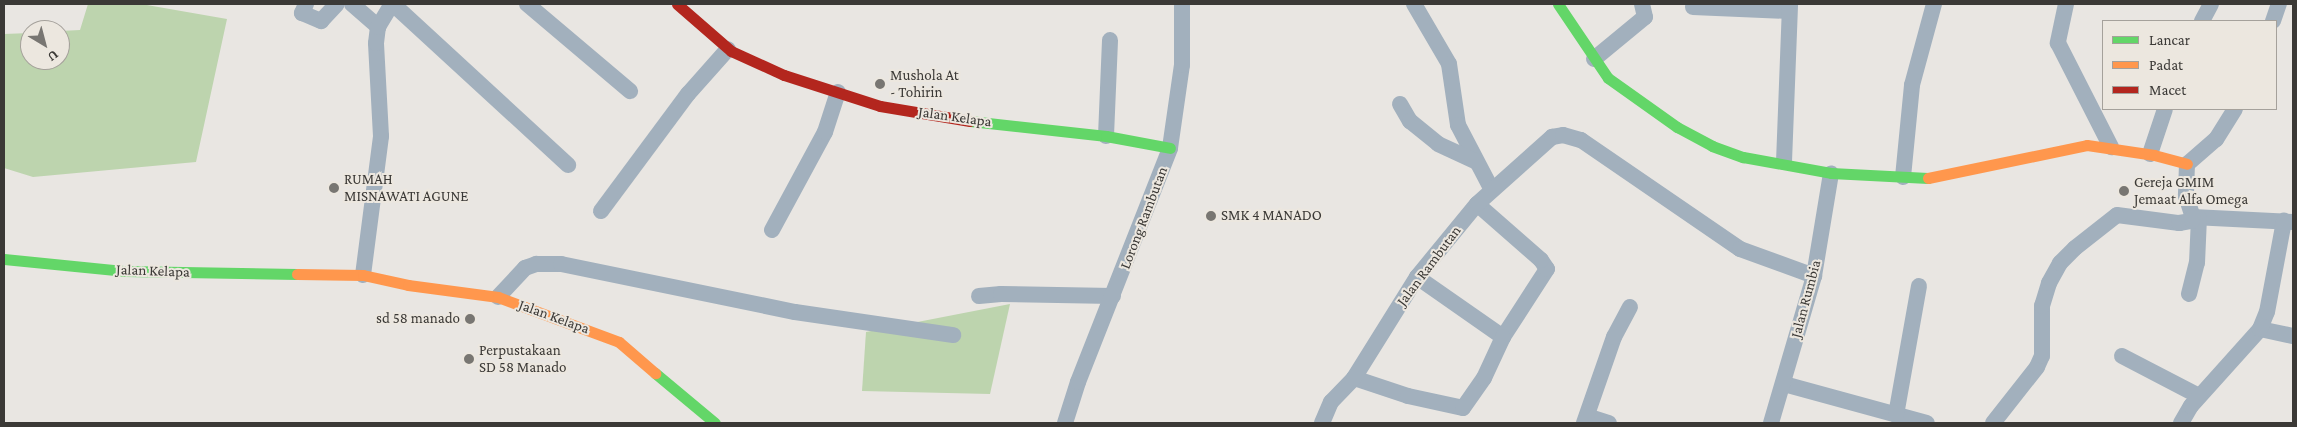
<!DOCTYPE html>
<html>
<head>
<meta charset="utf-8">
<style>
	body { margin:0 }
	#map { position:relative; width:2297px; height:427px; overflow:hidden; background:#e9e6e2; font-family:"Crimson Pro",serif }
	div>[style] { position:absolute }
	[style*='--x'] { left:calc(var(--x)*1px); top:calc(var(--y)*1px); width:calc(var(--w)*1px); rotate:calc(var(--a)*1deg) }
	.green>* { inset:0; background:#bdd4ae }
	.street>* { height:16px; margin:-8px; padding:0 8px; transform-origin:8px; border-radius:8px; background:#a2b0bd }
	.fast>* { height:11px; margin:-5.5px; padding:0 5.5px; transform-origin:5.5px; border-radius:5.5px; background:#63d668 }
	.slow>* { height:11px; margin:-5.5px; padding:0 5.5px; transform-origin:5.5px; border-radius:5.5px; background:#ff974d }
	.jam>* { height:11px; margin:-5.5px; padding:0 5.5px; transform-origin:5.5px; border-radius:5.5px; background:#b3261e }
	.dots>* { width:14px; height:14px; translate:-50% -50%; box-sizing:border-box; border:2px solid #ece7df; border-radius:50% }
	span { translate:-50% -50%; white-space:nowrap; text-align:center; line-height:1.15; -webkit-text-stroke:4px #ece7df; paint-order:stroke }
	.poi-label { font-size:15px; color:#3b3936 }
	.left { translate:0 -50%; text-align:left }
	.right { translate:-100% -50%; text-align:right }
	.street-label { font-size:15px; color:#3b3936 }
	.frame { position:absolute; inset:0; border:5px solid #3b3936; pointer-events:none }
	.legend { position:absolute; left:2102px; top:20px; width:175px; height:90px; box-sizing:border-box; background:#ece7df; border:1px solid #a5a19b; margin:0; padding:6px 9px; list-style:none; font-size:15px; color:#3b3936 }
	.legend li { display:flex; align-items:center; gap:10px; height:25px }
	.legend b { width:25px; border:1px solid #a5a19b }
	.north { position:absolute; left:20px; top:20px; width:50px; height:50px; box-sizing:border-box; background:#ece7df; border:1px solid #a5a19b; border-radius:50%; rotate:143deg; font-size:14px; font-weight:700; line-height:20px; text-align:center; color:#3b3936 }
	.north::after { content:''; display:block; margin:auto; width:18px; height:22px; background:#787672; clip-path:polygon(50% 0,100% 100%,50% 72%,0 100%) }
</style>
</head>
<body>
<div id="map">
	<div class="green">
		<div style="clip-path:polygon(88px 4px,141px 4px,227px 19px,196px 162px,33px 177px,4px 168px,4px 34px,30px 33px,30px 60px,60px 60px,60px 31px,80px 30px)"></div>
		<div style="clip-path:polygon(1010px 304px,990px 394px,862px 391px,866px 332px)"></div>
	</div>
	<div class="street">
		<div style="--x:306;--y:4;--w:10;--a:114"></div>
		<div style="--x:302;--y:13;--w:21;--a:23"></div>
		<div style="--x:321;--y:21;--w:23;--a:-47"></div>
		<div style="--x:352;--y:4;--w:35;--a:41"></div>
		<div style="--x:393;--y:4;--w:238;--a:42.6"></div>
		<div style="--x:527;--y:4;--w:135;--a:40.2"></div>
		<div style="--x:1414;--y:4;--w:69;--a:59.7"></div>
		<div style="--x:1449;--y:64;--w:62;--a:81.6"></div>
		<div style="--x:1458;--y:125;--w:73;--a:62.4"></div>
		<div style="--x:2066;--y:4;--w:40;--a:102"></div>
		<div style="--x:2058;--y:43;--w:117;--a:63"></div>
		<div style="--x:1693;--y:7;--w:96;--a:2.4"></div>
		<div style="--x:2202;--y:21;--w:19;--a:-62"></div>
		<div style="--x:2273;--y:21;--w:18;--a:-71"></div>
		<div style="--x:1594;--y:59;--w:66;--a:-39.5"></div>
		<div style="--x:1645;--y:17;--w:13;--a:-103"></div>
		<div style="--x:1400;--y:104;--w:20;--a:60"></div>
		<div style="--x:1410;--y:121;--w:36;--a:39"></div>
		<div style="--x:1438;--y:144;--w:41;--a:24.7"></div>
		<div style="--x:2235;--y:109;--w:36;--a:122"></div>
		<div style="--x:2216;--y:139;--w:38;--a:139"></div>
		<div style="--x:2187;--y:164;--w:32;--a:92"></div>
		<div style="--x:2186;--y:196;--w:22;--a:72"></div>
		<div style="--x:2193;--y:217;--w:100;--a:2.9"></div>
		<div style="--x:1106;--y:136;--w:96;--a:-87.6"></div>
		<div style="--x:2150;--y:154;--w:47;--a:-71.6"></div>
		<div style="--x:1784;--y:162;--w:158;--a:-87.8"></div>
		<div style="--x:1903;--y:177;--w:92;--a:-84.4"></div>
		<div style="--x:1912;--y:85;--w:84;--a:-74.8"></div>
		<div style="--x:601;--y:211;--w:146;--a:-53.4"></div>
		<div style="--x:688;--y:94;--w:60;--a:-48.4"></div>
		<div style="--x:772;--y:230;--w:111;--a:-61.6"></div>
		<div style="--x:825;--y:132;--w:42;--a:-72"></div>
		<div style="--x:363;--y:275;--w:140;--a:-82.6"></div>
		<div style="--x:381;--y:136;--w:93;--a:-93.1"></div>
		<div style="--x:376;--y:43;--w:16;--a:-83"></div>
		<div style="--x:378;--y:27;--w:27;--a:-59"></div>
		<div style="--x:1417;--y:277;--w:105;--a:34.9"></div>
		<div style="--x:1503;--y:337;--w:81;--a:-57.1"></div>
		<div style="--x:1547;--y:269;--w:11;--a:-124"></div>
		<div style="--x:1541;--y:260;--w:85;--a:-138.8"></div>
		<div style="--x:2189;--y:294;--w:32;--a:-76"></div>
		<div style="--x:2197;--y:263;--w:45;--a:-87.5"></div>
		<div style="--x:979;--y:296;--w:22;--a:-5"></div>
		<div style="--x:1001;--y:294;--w:112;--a:1"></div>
		<div style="--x:498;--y:297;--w:40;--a:-47"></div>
		<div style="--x:525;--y:268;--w:12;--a:-20"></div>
		<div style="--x:536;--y:264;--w:25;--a:0"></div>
		<div style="--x:561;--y:264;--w:239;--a:11.6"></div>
		<div style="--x:795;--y:312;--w:160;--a:8.3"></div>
		<div style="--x:2260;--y:329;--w:34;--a:12"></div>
		<div style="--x:2122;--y:356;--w:87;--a:27.5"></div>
		<div style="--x:1354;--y:378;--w:57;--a:18.4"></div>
		<div style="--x:1408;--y:396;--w:56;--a:12.3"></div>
		<div style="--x:1463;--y:408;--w:37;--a:-55"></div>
		<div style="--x:1484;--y:378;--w:45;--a:-65.1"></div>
		<div style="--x:1784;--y:384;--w:148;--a:15.3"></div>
		<div style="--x:1896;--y:415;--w:131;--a:-79.9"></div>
		<div style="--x:1587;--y:416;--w:23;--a:18"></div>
		<div style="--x:1065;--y:423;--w:43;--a:-72.4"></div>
		<div style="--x:1078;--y:382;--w:251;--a:-68.5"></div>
		<div style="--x:1170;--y:148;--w:84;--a:-81.8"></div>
		<div style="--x:1182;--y:65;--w:61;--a:-90"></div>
		<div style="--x:1322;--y:423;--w:23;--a:-67"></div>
		<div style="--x:1331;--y:402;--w:33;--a:-46"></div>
		<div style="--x:1354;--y:378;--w:119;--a:-58"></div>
		<div style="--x:1417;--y:277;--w:94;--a:-50.6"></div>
		<div style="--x:1477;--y:204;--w:101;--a:-41.8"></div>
		<div style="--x:1552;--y:137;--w:11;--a:-10"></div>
		<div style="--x:1563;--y:135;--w:19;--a:16"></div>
		<div style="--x:1581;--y:140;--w:193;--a:34.4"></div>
		<div style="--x:1740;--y:249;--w:79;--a:20"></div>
		<div style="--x:1584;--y:423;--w:91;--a:-70.8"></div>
		<div style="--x:1614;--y:337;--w:34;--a:-62"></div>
		<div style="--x:1771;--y:423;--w:153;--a:-73.7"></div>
		<div style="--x:1814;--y:276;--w:104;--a:-80.6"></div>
		<div style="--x:1993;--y:423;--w:71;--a:-51.8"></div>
		<div style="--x:2037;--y:367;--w:12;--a:-66"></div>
		<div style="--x:2042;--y:356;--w:50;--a:-90"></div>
		<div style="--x:2042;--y:306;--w:24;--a:-73"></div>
		<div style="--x:2049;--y:283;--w:23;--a:-61"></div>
		<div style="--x:2060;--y:263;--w:21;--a:-45"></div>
		<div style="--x:2075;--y:248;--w:53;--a:-38.2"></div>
		<div style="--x:2117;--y:215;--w:63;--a:7.4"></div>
		<div style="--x:2179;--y:223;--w:13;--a:-9"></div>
		<div style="--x:2192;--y:221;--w:4;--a:-76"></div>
		<div style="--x:2181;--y:423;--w:20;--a:-60"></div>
		<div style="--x:2191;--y:406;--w:103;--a:-48.1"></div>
		<div style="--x:2260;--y:329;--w:18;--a:-68"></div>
		<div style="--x:2267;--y:312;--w:93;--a:-79.4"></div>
	</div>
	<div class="fast">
		<div style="--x:1558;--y:4;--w:89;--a:56"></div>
		<div style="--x:1608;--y:78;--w:85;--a:35.4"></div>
		<div style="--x:1677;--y:127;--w:40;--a:28"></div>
		<div style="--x:1712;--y:146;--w:33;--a:20"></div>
		<div style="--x:1743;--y:157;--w:89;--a:10.3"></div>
		<div style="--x:1831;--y:173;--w:97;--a:3"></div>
		<div style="--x:970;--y:121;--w:137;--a:6.3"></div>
		<div style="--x:1106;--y:136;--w:65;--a:10.6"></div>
		<div style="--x:4;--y:259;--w:122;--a:5.7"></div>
		<div style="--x:125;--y:271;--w:172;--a:1"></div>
		<div style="--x:655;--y:373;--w:78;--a:39.8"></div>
	</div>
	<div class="slow">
		<div style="--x:1928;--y:178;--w:162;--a:-11.7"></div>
		<div style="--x:2087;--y:145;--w:68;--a:8.5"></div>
		<div style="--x:2154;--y:155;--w:34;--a:15"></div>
		<div style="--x:297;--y:274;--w:66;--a:0.9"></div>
		<div style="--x:363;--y:275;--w:46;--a:12.5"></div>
		<div style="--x:408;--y:285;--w:91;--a:7.6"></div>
		<div style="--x:498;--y:297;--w:129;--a:20.4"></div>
		<div style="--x:619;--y:342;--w:48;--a:40.7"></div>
	</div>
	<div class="jam">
		<div style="--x:677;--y:4;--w:72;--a:41"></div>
		<div style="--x:731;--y:51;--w:58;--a:24.4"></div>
		<div style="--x:784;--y:75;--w:101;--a:17.9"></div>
		<div style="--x:880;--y:106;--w:91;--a:9.5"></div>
	</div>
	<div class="dots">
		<div style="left:880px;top:84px;background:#787672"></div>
		<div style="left:334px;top:188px;background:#787672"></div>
		<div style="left:2124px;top:191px;background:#787672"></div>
		<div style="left:1211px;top:216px;background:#787672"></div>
		<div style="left:470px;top:319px;background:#787672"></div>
		<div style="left:469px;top:359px;background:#787672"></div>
	</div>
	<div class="poi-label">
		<span class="left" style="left:890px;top:84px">Mushola At<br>- Tohirin</span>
		<span class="left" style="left:344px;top:188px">RUMAH<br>MISNAWATI AGUNE</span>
		<span class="left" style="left:2134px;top:191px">Gereja GMIM<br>Jemaat Alfa Omega</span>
		<span class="left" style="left:1221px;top:216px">SMK 4 MANADO</span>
		<span class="right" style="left:460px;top:319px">sd 58 manado</span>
		<span class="left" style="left:479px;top:359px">Perpustakaan<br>SD 58 Manado</span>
	</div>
	<div class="street-label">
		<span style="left:955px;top:117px;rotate:8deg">Jalan Kelapa</span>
		<span style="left:1144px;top:218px;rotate:-69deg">Lorong Rambutan</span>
		<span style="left:1429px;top:266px;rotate:-53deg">Jalan Rambutan</span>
		<span style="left:153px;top:271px;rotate:2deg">Jalan Kelapa</span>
		<span style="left:1806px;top:299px;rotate:-75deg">Jalan Rumbia</span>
		<span style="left:554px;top:317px;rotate:20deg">Jalan Kelapa</span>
	</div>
	<div class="frame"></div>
	<ul class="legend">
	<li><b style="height:6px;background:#63d668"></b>Lancar</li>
	<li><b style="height:6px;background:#ff974d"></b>Padat</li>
	<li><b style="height:6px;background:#b3261e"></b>Macet</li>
	</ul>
	<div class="north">U</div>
</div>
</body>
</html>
